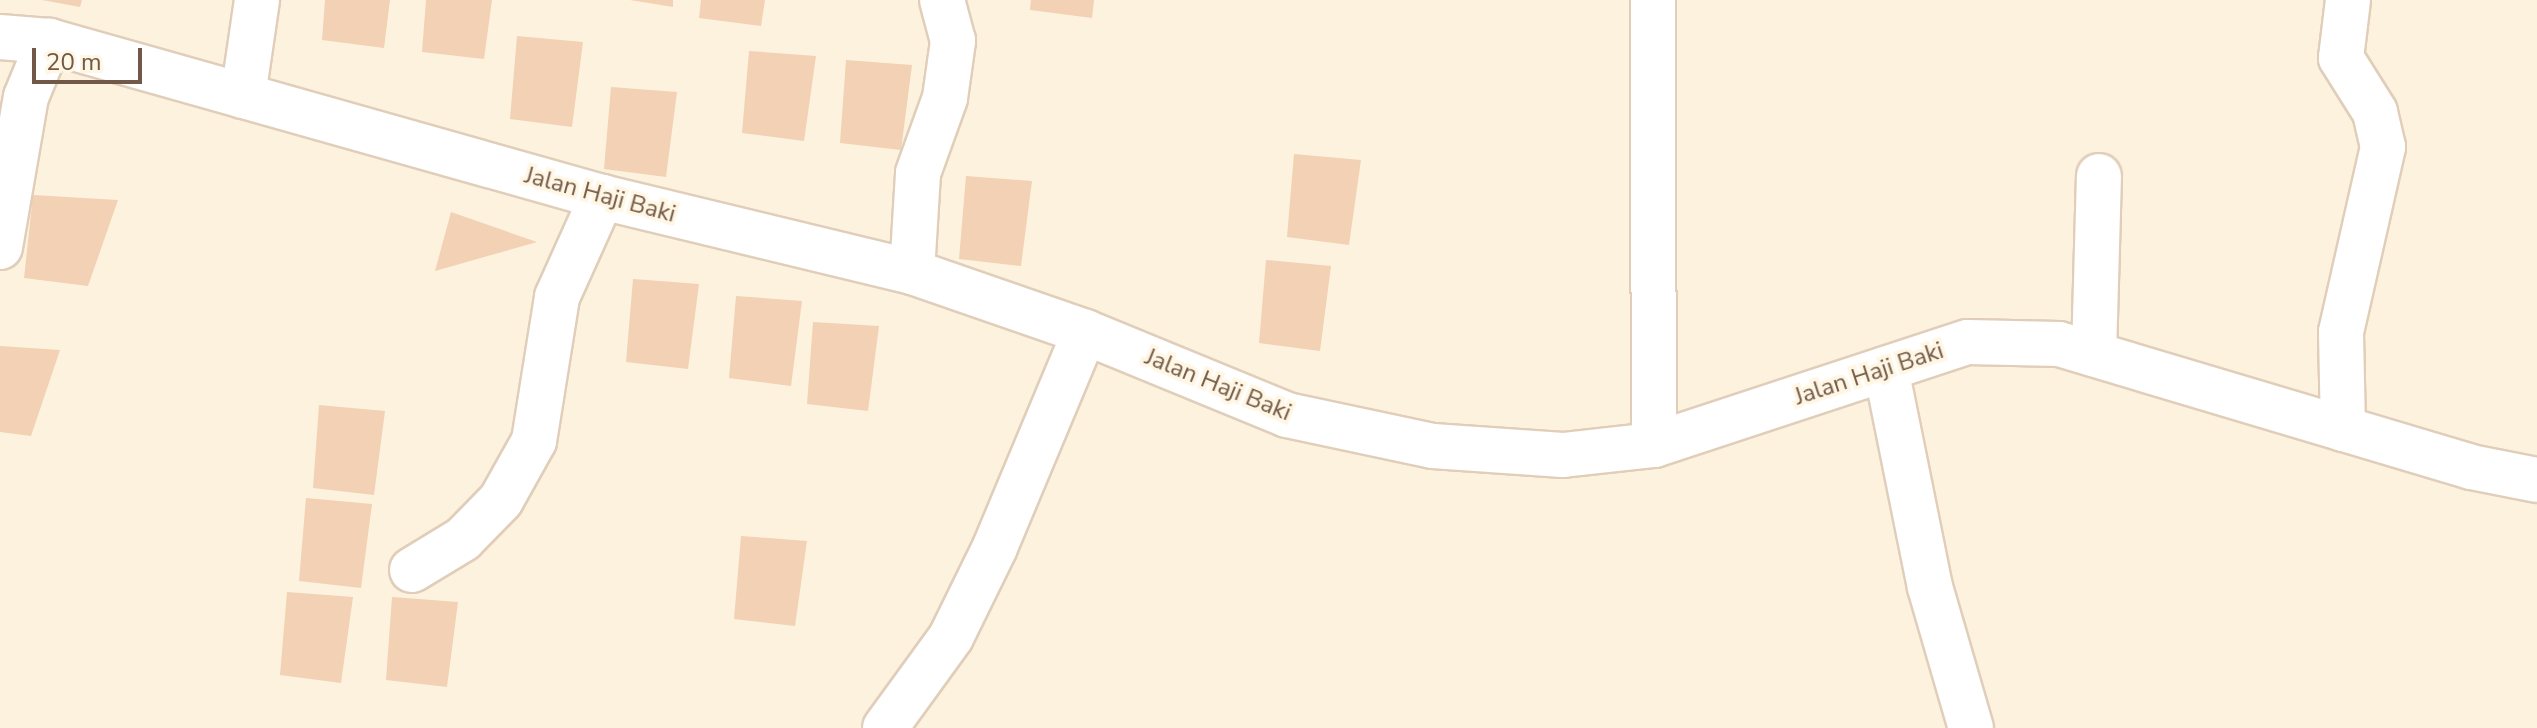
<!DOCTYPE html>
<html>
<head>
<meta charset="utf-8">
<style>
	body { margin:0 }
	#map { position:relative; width:2537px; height:728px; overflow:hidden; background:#fcf2de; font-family:"Nunito Sans",sans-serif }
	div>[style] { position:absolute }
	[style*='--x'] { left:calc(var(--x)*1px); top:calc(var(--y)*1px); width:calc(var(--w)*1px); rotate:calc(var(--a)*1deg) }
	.building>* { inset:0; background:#f2d1b5 }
	.roads { filter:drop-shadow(2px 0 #e0ceba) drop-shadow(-2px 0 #e0ceba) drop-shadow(0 2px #e0ceba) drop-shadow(0 -2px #e0ceba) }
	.minor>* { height:44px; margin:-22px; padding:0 22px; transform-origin:22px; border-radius:22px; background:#fff }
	span { translate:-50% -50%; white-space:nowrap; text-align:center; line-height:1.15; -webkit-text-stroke:7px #fff6e4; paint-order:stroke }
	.street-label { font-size:24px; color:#725846 }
	.scale { position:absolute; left:32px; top:48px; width:110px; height:36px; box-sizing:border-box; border:4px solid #725846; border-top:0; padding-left:10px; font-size:24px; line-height:28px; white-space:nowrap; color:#725846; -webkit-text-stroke:6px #fff6e4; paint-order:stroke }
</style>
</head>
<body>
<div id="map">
	<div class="building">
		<div style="clip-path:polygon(42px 0,82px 0,80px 7px)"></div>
		<div style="clip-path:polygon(325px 0,390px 0,384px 48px,322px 40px)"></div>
		<div style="clip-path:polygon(426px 0,492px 0,484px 59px,422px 52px)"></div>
		<div style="clip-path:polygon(630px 0,673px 0,673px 7px)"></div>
		<div style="clip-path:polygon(701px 0,765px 0,761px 26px,699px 18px)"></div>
		<div style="clip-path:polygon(1031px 0,1094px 0,1092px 18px,1030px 10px)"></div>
		<div style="clip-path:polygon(517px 36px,583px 42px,572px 127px,510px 119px)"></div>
		<div style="clip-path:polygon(749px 51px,816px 56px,804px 141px,742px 133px)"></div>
		<div style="clip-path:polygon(846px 60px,912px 65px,901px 150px,840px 143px)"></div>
		<div style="clip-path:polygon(611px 87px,677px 92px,666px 177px,604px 169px)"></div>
		<div style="clip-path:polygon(1294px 154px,1361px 160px,1349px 245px,1287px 237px)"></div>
		<div style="clip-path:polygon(966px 176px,1032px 181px,1021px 266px,959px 259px)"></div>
		<div style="clip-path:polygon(33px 195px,118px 200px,88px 286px,24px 278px)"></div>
		<div style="clip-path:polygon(451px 212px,537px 242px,435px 271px)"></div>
		<div style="clip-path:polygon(1266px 260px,1331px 266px,1320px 351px,1259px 343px)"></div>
		<div style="clip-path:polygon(633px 279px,699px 284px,688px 369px,626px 362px)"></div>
		<div style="clip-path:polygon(736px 296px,802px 301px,791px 386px,729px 378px)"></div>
		<div style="clip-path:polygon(813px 322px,879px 326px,868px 411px,807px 404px)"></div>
		<div style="clip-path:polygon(0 346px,60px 350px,31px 436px,0 432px)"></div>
		<div style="clip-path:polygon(319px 405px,385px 411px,374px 495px,313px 488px)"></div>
		<div style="clip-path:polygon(306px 498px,372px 504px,361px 588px,299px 581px)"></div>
		<div style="clip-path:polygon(741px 536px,807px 541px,795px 626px,734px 619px)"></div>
		<div style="clip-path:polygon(287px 592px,353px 597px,341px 683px,280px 675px)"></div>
		<div style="clip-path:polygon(392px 597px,458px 602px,447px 687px,386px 680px)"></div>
	</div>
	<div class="roads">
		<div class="minor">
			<div style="--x:1653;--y:0;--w:445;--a:89.9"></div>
			<div style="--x:0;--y:37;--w:49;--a:4.7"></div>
			<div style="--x:49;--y:41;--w:575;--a:15.75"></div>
			<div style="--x:602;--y:197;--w:319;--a:13.6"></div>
			<div style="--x:912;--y:272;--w:183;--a:19.1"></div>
			<div style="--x:1085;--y:332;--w:218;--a:22.3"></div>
			<div style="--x:1287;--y:415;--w:149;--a:12"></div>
			<div style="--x:1433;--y:446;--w:130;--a:4"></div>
			<div style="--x:1563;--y:455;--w:92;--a:-6.3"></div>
			<div style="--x:1654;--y:445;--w:330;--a:-18.2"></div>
			<div style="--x:1968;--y:342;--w:91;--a:1.3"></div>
			<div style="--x:2059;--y:344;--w:430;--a:16.6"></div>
			<div style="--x:2471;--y:467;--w:67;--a:11.1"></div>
			<div style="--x:243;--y:96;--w:97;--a:-81.7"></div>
			<div style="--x:0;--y:247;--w:152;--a:-80.2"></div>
			<div style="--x:26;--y:97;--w:61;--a:-67.7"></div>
			<div style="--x:912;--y:272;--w:99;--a:-86.5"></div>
			<div style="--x:918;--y:173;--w:80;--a:-70.2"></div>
			<div style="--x:945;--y:98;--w:58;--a:-82"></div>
			<div style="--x:953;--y:41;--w:42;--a:-105"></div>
			<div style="--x:2094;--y:354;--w:178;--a:-88.4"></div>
			<div style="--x:1886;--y:369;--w:222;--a:78.6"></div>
			<div style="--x:1930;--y:587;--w:147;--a:73.8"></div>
			<div style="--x:2343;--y:429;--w:97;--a:-91.2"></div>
			<div style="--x:2341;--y:332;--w:190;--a:-77.2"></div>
			<div style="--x:2383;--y:147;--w:36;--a:-103"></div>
			<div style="--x:2375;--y:112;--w:64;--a:-122.2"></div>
			<div style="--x:2341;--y:58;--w:58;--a:-83.1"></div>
			<div style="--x:412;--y:570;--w:60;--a:-31.3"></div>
			<div style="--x:463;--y:539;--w:54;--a:-45.7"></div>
			<div style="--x:501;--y:500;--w:68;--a:-60.8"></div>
			<div style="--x:534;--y:441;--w:146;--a:-80.9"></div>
			<div style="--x:557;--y:297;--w:110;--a:-65.8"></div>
			<div style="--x:885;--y:728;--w:112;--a:-54"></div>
			<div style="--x:951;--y:637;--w:100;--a:-63.9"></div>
			<div style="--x:995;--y:547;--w:233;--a:-67.3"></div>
		</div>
	</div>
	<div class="street-label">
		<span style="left:600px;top:195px;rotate:15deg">Jalan Haji Baki</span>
		<span style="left:1869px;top:374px;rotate:-18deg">Jalan Haji Baki</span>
		<span style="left:1218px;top:385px;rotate:22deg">Jalan Haji Baki</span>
	</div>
	<div class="scale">20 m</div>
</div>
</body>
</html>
